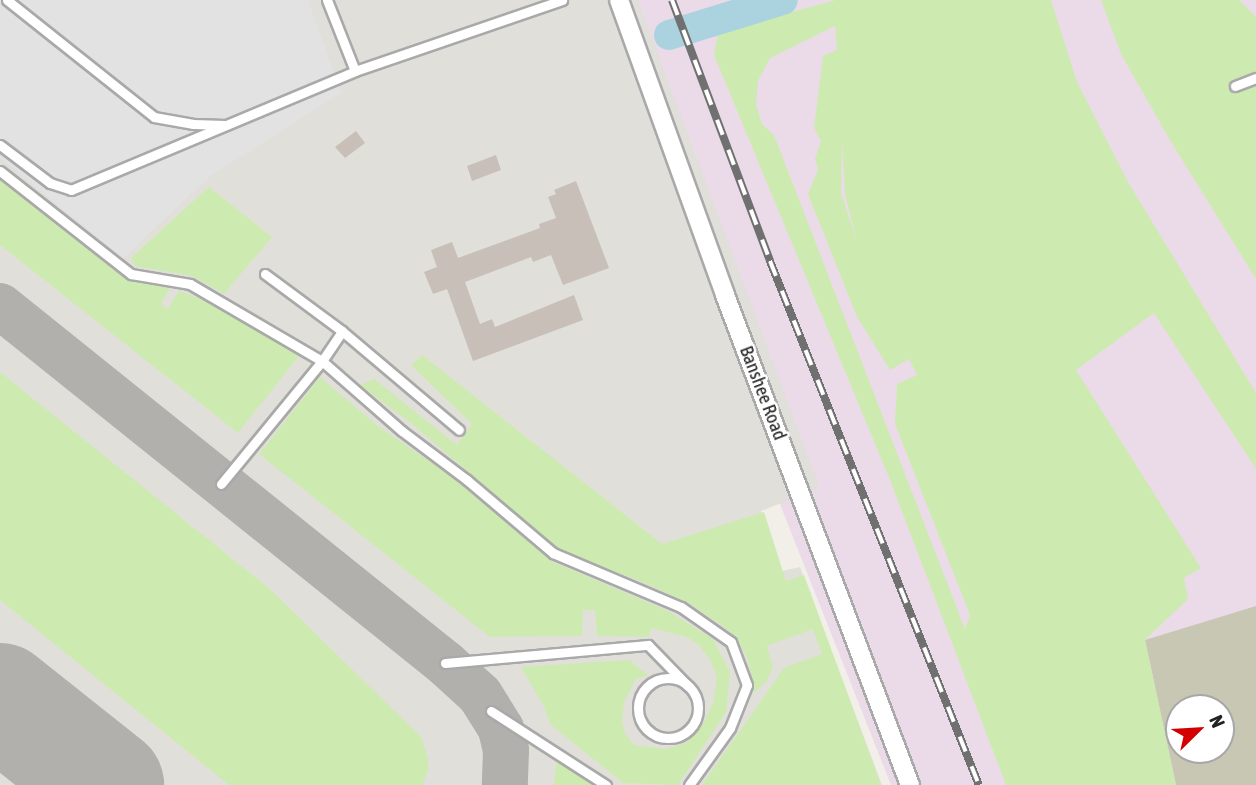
<!DOCTYPE html>
<html>
<head>
<meta charset="utf-8">
<style>
	body { margin:0 }
	#map { position:relative; width:1256px; height:785px; overflow:hidden; background:#f2efe9; font-family:"Asap Condensed",sans-serif }
	div>[style] { position:absolute }
	[style*='--x'] { left:calc(var(--x)*1px); top:calc(var(--y)*1px); width:calc(var(--w)*1px); rotate:calc(var(--a)*1deg) }
	.industrial>* { inset:0; background:#ebdbe8 }
	.airport>* { inset:0; background:#e1dfda }
	.construction>* { inset:0; background:#c7c7b4 }
	.grass>* { inset:0; background:#cdebb0 }
	.parking>* { inset:0; background:#e2e2e2 }
	.river>* { height:30px; margin:-15px; padding:0 15px; transform-origin:15px; border-radius:15px; background:#aad3df }
	.taxiway>* { height:46px; margin:-23px; padding:0 23px; transform-origin:23px; border-radius:23px; background:#b1b0ac }
	.runway>* { height:114px; margin:-57px; padding:0 57px; transform-origin:57px; border-radius:57px; background:#b1b0ac }
	.building>* { inset:0; background:#c7bfb8 }
	.roads { filter:drop-shadow(2px 0 #a9a9a9) drop-shadow(-2px 0 #a9a9a9) drop-shadow(0 2px #a9a9a9) drop-shadow(0 -2px #a9a9a9) }
	.lane>* { height:9px; margin:-4.5px; padding:0 4.5px; transform-origin:4.5px; border-radius:4.5px; background:#fff }
	.lane>.ring { margin:-4.5px; padding:0; box-sizing:content-box; background:none; border:9px solid #fff; border-radius:50% }
	.street>* { height:18px; margin:-9px; padding:0 9px; transform-origin:9px; border-radius:9px; background:#fff }
	.rail>* { height:8px; margin-top:-4px; transform-origin:0; background:repeating-linear-gradient(90deg,#fff 0 16px,#707070 0 32px); box-sizing:border-box; border-block:2px solid #707070 }
	span { translate:-50% -50%; white-space:nowrap; text-align:center; line-height:1.15; -webkit-text-stroke:5px #fff; paint-order:stroke }
	.street-label { font-size:19px; color:#222 }
	.north { position:absolute; left:1165px; top:694px; width:70px; height:70px; box-sizing:border-box; background:#fff; border:2px solid #a7a7a7; border-radius:50%; rotate:66deg; font-size:19px; font-weight:700; line-height:28px; text-align:center; color:#222 }
	.north::after { content:''; display:block; margin:auto; width:24px; height:32px; background:#d40000; clip-path:polygon(50% 0,100% 100%,50% 72%,0 100%) }
</style>
</head>
<body>
<div id="map">
	<div class="industrial">
		<div style="clip-path:polygon(evenodd,0 0,1256px 0,1256px 785px,891px 785px,772px 484px,0 0,1179px 708px,1221px 708px,1221px 750px,1179px 750px,1179px 708px)"></div>
	</div>
	<div class="airport">
		<div style="clip-path:polygon(0 0,638px 0,820px 488px,761px 511px,782px 571px,800px 567px,882px 785px,0 785px)"></div>
	</div>
	<div class="construction">
		<div style="clip-path:polygon(evenodd,1256px 606px,1256px 785px,1176px 785px,1145px 640px,1256px 606px,1179px 708px,1221px 708px,1221px 750px,1179px 750px,1179px 708px)"></div>
	</div>
	<div class="grass">
		<div style="clip-path:polygon(evenodd,836px 0,1051px 0,1077px 82px,1128px 182px,1256px 393px,1256px 469px,1154px 313px,1076px 370px,1201px 568px,1184px 578px,1188px 599px,1145px 640px,1176px 785px,1006px 785px,890px 480px,714px 55px,718px 32px,836px 0,835px 26px,837px 50px,823px 56px,814px 128px,821px 141px,815px 159px,818px 170px,808px 194px,857px 317px,890px 370px,909px 359px,917px 375px,897px 384px,895px 424px,970px 615px,965px 629px,774px 135px,762px 124px,756px 104px,758px 81px,770px 58px,835px 26px,836px 0,842px 139px,845px 195px,857px 241px,841px 193px,842px 139px)"></div>
		<div style="clip-path:polygon(1101px 0,1239px 0,1256px 17px,1256px 279px,1171px 142px,1121px 54px)"></div>
		<div style="clip-path:polygon(0 179px,127px 280px,170px 288px,161px 304px,167px 309px,179px 291px,216px 304px,254px 324px,299px 356px,238px 433px,0 245px)"></div>
		<div style="clip-path:polygon(209px 187px,272px 237px,224px 294px,192px 276px,135px 266px,131px 258px)"></div>
		<div style="clip-path:polygon(422px 355px,662px 544px,764px 512px,786px 581px,804px 575px,881px 785px,702px 785px,784px 668px,822px 654px,813px 629px,767px 646px,773px 667px,766px 682px,754px 693px,748px 660px,737px 638px,721px 625px,689px 603px,633px 578px,579px 560px,555px 546px,412px 424px,360px 385px,374px 379px,457px 445px,472px 424px,411px 365px)"></div>
		<div style="clip-path:polygon(0 372px,270px 589px,421px 737px,428px 758px,428px 771px,422px 785px,229px 785px,0 600px)"></div>
		<div style="clip-path:polygon(320px 377px,379px 427px,454px 478px,551px 561px,668px 611px,713px 639px,730px 672px,726px 712px,678px 785px,623px 783px,551px 725px,542px 703px,521px 667px,629px 660px,648px 675px,635px 680px,624px 703px,622px 722px,626px 735px,634px 745px,666px 749px,686px 743px,703px 724px,714px 701px,717px 677px,710px 660px,700px 646px,687px 637px,651px 628px,649px 637px,597px 636px,595px 610px,583px 610px,582px 636px,490px 637px,259px 454px)"></div>
		<div style="clip-path:polygon(557px 757px,562px 758px,596px 785px,554px 785px)"></div>
	</div>
	<div class="parking">
		<div style="clip-path:polygon(0 0,308px 0,341px 93px,209px 177px,123px 258px,0 158px)"></div>
	</div>
	<div class="river">
		<div style="--x:669;--y:35;--w:119;--a:-17.1"></div>
	</div>
	<div class="taxiway">
		<div style="--x:0;--y:306;--w:571;--a:38.74"></div>
		<div style="--x:445;--y:663;--w:47;--a:42.4"></div>
		<div style="--x:480;--y:695;--w:40;--a:58"></div>
		<div style="--x:501;--y:729;--w:22;--a:77"></div>
		<div style="--x:506;--y:750;--w:35;--a:92"></div>
	</div>
	<div class="runway">
		<div style="--x:0;--y:700;--w:137;--a:38.5"></div>
	</div>
	<div class="building">
		<div style="clip-path:polygon(356px 131px,365px 143px,345px 158px,335px 147px)"></div>
		<div style="clip-path:polygon(496px 155px,501px 170px,472px 181px,467px 166px)"></div>
		<div style="clip-path:polygon(576px 181px,609px 268px,563px 285px,551px 255px,533px 262px,531px 257px,465px 282px,480px 324px,492px 319px,495px 327px,574px 295px,583px 320px,473px 361px,447px 289px,433px 294px,424px 272px,437px 267px,431px 250px,452px 242px,458px 258px,540px 228px,539px 224px,556px 218px,548px 197px,556px 194px,554px 190px)"></div>
	</div>
	<div class="roads">
		<div class="lane">
			<div style="--x:7;--y:0;--w:188;--a:38.5"></div>
			<div style="--x:154;--y:117;--w:40;--a:10"></div>
			<div style="--x:193;--y:124;--w:32;--a:2"></div>
			<div style="--x:327;--y:0;--w:76;--a:68.5"></div>
			<div style="--x:355;--y:71;--w:219;--a:-18.9"></div>
			<div style="--x:1235;--y:86;--w:22;--a:-21"></div>
			<div style="--x:0;--y:145;--w:63;--a:37.2"></div>
			<div style="--x:50;--y:183;--w:22;--a:18"></div>
			<div style="--x:71;--y:190;--w:308;--a:-22.7"></div>
			<div style="--x:0;--y:171;--w:167;--a:38.2"></div>
			<div style="--x:131;--y:274;--w:60;--a:9.6"></div>
			<div style="--x:190;--y:284;--w:153;--a:30.3"></div>
			<div style="--x:322;--y:361;--w:36;--a:-56"></div>
			<div style="--x:342;--y:331;--w:153;--a:40.2"></div>
			<div style="--x:265;--y:274;--w:96;--a:36.5"></div>
			<div style="--x:221;--y:484;--w:159;--a:-50.6"></div>
			<div style="--x:322;--y:361;--w:106;--a:41.2"></div>
			<div style="--x:402;--y:431;--w:81;--a:37"></div>
			<div style="--x:467;--y:480;--w:113;--a:40.3"></div>
			<div style="--x:553;--y:553;--w:139;--a:22.9"></div>
			<div style="--x:681;--y:607;--w:61;--a:35"></div>
			<div style="--x:731;--y:642;--w:46;--a:69.6"></div>
			<div style="--x:747;--y:685;--w:46;--a:111.6"></div>
			<div style="--x:730;--y:728;--w:70;--a:125.7"></div>
			<div style="--x:445;--y:663;--w:204;--a:-5.1"></div>
			<div style="--x:648;--y:645;--w:57;--a:45.7"></div>
			<div class="ring" style="left:638px;top:678px;width:51px;height:51px"></div>
			<div style="--x:491;--y:711;--w:137;--a:32.8"></div>
		</div>
		<div class="street">
			<div style="--x:619;--y:0;--w:313;--a:70.2"></div>
			<div style="--x:725;--y:295;--w:524;--a:69.32"></div>
		</div>
	</div>
	<div class="rail">
		<div style="--x:672;--y:0;--w:279;--a:69.4"></div>
		<div style="--x:770;--y:261;--w:564;--a:68.26"></div>
	</div>
	<div class="street-label">
		<span style="left:763px;top:393px;rotate:69deg">Banshee Road</span>
	</div>
	<div class="north">N</div>
</div>
</body>
</html>
